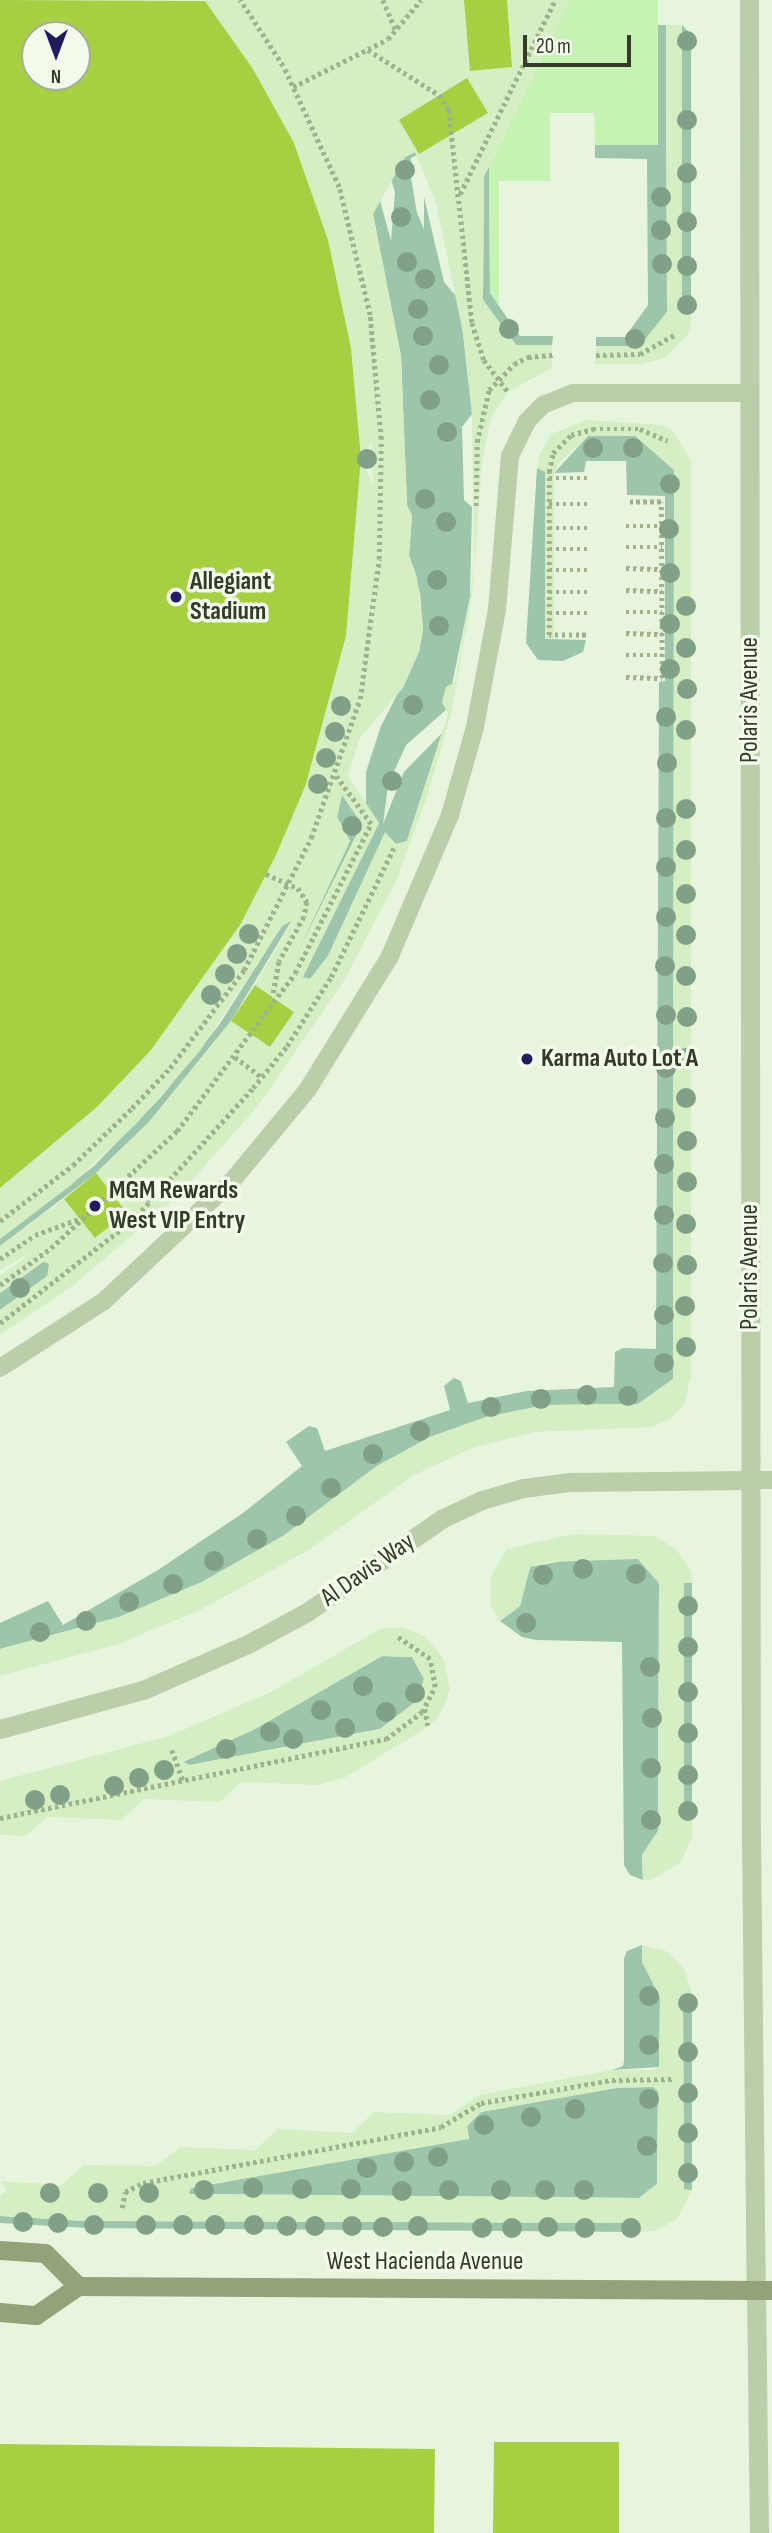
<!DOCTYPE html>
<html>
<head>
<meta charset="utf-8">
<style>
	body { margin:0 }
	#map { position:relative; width:772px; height:2533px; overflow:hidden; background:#e8f5de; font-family:"Sofia Sans Condensed",sans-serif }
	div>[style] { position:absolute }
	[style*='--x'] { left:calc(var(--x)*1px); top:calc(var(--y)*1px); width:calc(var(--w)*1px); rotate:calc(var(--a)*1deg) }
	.green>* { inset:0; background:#9cc5ac }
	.sand>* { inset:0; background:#c6f2b3 }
	.plaza>* { inset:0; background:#d5eec4 }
	.building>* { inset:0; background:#a6cf42 }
	.path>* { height:4.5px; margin-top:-2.25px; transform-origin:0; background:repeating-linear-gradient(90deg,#a0b28c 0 3.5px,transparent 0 7px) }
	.service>* { height:18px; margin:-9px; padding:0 9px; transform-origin:9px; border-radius:9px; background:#bbcea9 }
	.minor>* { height:19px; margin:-9.5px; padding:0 9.5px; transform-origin:9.5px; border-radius:9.5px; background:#bbcea9 }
	.tertiary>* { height:19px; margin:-9.5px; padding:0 9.5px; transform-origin:9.5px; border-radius:9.5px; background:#bbcea9 }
	.secondary>* { height:19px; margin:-9.5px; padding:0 9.5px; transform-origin:9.5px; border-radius:9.5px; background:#92a279 }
	.trees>* { width:20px; height:20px; margin:-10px; border-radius:50%; background:#80a087 }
	.dots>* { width:19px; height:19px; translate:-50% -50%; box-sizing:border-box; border:4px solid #f2fbeb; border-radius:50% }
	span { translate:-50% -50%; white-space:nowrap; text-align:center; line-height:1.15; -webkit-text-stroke:7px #f2fbeb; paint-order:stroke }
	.poi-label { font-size:26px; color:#343b29; font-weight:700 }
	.left { translate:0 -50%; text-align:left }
	.street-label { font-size:26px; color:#343b29 }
	.north { position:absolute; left:21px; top:21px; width:70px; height:70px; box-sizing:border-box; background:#f2fbeb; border:2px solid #a6ae9d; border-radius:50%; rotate:180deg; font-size:19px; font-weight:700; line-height:28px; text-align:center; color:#343b29 }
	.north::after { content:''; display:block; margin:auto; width:24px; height:32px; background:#221b60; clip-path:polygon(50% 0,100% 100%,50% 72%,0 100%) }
	.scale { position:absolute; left:523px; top:35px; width:108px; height:32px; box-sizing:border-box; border:4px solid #343b29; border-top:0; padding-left:9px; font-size:21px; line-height:24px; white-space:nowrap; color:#343b29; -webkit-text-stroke:5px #f2fbeb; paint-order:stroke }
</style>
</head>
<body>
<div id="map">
	<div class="green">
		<div style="clip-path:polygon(658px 25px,666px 25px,667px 312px,640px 346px,596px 346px,596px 337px,625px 337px,648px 305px,647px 159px,595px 158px,595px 145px,658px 145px)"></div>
		<div style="clip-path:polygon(682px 25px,691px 34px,691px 314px,682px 314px)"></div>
		<div style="clip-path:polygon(415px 152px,419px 154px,411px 158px,411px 178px,417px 213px,424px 229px,424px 197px,444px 282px,457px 297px,463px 333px,472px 414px,462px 427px,464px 500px,472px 507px,470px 597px,447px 709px,406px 745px,388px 785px,383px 824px,404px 772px,442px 733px,407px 841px,396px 844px,385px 833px,328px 956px,310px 979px,302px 978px,379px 823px,366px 805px,366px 772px,381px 726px,419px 652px,423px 630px,420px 593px,409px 555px,412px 516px,407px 505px,401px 356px,373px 214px,379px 197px,391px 241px,395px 192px,391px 179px,405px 157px)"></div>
		<div style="clip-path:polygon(489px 167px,490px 293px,520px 336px,553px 336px,552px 345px,516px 345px,483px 300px,484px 176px)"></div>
		<div style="clip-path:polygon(588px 436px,636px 436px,674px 470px,673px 1379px,638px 1404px,546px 1405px,486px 1417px,430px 1437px,377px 1466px,283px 1536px,202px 1582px,119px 1617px,0 1649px,0 1623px,48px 1601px,63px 1625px,158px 1570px,243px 1513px,302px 1466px,286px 1442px,309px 1426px,317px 1428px,325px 1451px,450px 1410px,444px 1386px,454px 1378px,461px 1381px,468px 1403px,527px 1391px,614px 1387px,615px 1352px,623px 1348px,656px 1349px,659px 682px,665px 681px,665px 496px,627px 495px,626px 461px,586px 461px,584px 472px,554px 473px)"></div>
		<div style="clip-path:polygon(537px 468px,545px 471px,546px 639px,586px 640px,583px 652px,563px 661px,538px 660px,526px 643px)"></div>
		<div style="clip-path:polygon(342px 794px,362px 824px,289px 970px,350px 841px,337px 817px)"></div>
		<div style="clip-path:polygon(292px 920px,231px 1021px,149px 1122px,96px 1173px,0 1246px,0 1239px,94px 1166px,161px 1097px,219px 1025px,282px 926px)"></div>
		<div style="clip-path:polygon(43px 1262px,49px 1262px,48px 1276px,0 1310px,0 1293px)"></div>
		<div style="clip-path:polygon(573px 1559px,638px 1559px,659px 1583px,658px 1831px,642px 1855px,643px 1880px,630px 1875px,624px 1865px,622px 1642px,536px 1640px,522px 1637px,500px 1621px,520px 1606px,530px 1567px)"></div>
		<div style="clip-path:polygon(684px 1583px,692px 1583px,692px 1817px,684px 1817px)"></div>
		<div style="clip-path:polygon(382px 1656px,412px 1657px,424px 1679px,418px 1700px,380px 1729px,190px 1765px,183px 1762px,255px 1729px)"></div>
		<div style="clip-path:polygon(642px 1945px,642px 1962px,660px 1997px,659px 2067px,612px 2070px,623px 2066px,624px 2061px,624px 1958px,627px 1951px)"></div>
		<div style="clip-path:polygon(683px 1995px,692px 1995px,692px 2190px,684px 2190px)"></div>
		<div style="clip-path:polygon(654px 2087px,658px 2091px,657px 2184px,639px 2198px,189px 2194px,191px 2188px,469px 2138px,467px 2126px,481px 2112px,613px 2088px)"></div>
		<div style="clip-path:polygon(0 2216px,86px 2221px,639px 2223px,639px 2232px,86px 2228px,0 2223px)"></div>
	</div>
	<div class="sand">
		<div style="clip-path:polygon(570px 0,658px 0,658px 145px,595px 145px,594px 113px,550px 113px,550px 181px,499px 181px,499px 306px,490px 293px,489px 167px)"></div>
	</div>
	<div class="plaza">
		<div style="clip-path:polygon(evenodd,204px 0,464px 0,471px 71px,512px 67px,507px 0,570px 0,484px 176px,483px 300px,516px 345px,552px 345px,552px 368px,508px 392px,491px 418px,482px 463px,472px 597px,451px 714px,428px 794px,397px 879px,344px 981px,258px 1106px,177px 1197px,75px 1284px,0 1335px,0 1310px,47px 1276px,50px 1264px,43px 1262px,0 1293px,0 1276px,33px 1251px,0 1270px,0 1246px,64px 1199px,96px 1238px,127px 1213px,96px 1173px,149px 1122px,231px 1021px,270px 1047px,294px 1011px,255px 985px,292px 921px,282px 926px,199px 1052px,135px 1125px,71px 1185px,0 1239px,0 1188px,97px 1107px,151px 1050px,240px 925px,306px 784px,346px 636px,361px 458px,351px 348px,328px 240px,294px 143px,253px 69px,204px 0,467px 79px,488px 113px,419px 154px,399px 120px,467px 79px,204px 0,415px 152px,436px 203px,463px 333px,472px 414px,474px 563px,470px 597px,455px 682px,446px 687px,442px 702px,448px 714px,407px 841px,396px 844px,385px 832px,328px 956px,310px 979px,303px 977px,379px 823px,348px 776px,360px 738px,403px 688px,419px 652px,423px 630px,417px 577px,409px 555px,412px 516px,407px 505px,401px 356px,373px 214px,405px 157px,415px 152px,204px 0,372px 441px,370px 459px,374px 486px,363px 462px,372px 441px,204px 0,342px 795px,362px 824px,289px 969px,350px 841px,337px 817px,342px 795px)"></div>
		<div style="clip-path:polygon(666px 25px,682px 25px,682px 314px,691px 314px,691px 323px,688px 335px,665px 358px,641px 364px,595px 364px,596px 346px,640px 346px,667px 312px)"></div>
		<div style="clip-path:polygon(587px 420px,662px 425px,674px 432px,691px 461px,691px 1376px,684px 1405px,671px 1419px,652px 1427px,535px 1432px,472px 1448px,414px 1475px,307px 1551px,202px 1609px,119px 1644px,0 1676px,0 1649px,119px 1617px,202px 1582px,283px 1536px,377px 1466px,430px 1437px,486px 1417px,546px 1405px,638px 1404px,673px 1379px,674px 470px,635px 436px,588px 436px,559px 463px,554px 473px,554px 639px,545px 639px,545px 472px,537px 468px,540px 454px,551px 434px)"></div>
		<div style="clip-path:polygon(573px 1534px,655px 1536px,676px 1549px,691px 1571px,692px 1583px,684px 1583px,684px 1817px,692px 1817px,692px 1837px,681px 1862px,652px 1880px,643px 1880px,642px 1855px,658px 1831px,659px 1583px,638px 1559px,548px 1562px,530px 1567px,520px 1606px,500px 1621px,490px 1605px,491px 1576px,507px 1549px)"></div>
		<div style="clip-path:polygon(evenodd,403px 1627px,424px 1636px,443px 1657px,450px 1689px,445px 1704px,437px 1719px,418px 1733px,346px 1777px,318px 1785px,241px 1782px,220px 1802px,144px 1799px,121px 1820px,48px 1817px,25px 1836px,0 1835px,0 1781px,169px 1736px,271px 1692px,380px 1629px,403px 1627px,382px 1656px,412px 1657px,424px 1679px,418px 1700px,380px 1729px,190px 1765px,183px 1762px,255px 1729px,382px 1656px)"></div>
		<div style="clip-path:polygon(evenodd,642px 1945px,666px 1951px,677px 1961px,685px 1970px,692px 1995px,683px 1995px,684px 2189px,692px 2190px,678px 2218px,656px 2231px,639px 2232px,639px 2223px,86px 2221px,0 2216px,0 2196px,7px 2190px,0 2181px,61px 2185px,84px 2165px,156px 2166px,180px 2147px,255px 2150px,278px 2129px,352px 2133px,374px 2112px,450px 2115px,479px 2095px,612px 2070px,653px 2070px,659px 2067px,660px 1997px,642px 1962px,642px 1945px,623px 2087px,653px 2087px,658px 2091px,657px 2184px,639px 2198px,189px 2194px,191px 2188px,469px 2139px,467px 2126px,481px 2112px,623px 2087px)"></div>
	</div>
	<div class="building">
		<div style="clip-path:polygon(evenodd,0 0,205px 1px,253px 69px,294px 143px,328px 240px,351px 348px,361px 458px,346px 636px,306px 784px,276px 855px,240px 925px,151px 1050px,97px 1107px,0 1188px,0 0,35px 35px,77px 35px,77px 77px,35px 77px,35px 35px)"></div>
		<div style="clip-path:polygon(464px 0,507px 0,512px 67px,470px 71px)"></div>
		<div style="clip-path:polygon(467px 78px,488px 113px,419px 154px,399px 120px)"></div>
		<div style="clip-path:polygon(255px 985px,294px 1012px,270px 1047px,231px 1021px)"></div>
		<div style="clip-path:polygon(96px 1173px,127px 1213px,95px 1238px,64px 1199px)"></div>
		<div style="clip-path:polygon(494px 2442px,619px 2442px,619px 2533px,493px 2533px)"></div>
		<div style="clip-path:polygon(0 2444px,435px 2449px,434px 2533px,0 2533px)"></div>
	</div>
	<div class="path">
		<div style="--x:383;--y:0;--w:34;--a:67"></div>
		<div style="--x:368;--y:50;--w:84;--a:32.4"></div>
		<div style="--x:439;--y:95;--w:18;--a:56"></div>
		<div style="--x:449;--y:110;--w:214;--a:83.8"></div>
		<div style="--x:472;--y:323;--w:39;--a:72"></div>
		<div style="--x:484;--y:360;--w:40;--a:53"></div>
		<div style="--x:293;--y:87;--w:106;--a:-26.8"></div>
		<div style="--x:388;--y:39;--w:51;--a:-49.8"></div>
		<div style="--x:460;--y:194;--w:216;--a:-63.9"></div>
		<div style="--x:596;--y:355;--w:44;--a:-1.3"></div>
		<div style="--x:640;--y:354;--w:39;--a:-29"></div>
		<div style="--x:549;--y:478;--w:38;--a:0"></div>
		<div style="--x:549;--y:504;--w:38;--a:0"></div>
		<div style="--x:476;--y:506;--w:64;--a:-89.1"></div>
		<div style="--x:477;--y:442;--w:53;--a:-77"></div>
		<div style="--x:489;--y:390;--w:36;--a:-46"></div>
		<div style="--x:514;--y:364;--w:16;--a:-27"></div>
		<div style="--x:528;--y:357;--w:25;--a:-5"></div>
		<div style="--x:626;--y:526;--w:36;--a:0"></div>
		<div style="--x:549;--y:528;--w:38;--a:0"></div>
		<div style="--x:626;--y:547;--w:36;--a:0"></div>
		<div style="--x:549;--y:549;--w:39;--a:0"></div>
		<div style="--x:626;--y:568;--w:36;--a:2"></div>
		<div style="--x:549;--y:570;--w:38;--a:0"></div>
		<div style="--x:626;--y:590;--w:36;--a:2"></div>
		<div style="--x:549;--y:592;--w:38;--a:0"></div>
		<div style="--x:626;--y:612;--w:36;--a:0"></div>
		<div style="--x:549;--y:613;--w:38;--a:0"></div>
		<div style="--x:626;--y:633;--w:36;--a:2"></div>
		<div style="--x:586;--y:635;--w:37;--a:180"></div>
		<div style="--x:549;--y:635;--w:163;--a:-90"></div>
		<div style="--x:549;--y:472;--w:19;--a:-78"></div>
		<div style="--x:553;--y:453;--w:25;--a:-45"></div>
		<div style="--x:571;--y:435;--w:23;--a:-15"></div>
		<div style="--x:593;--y:429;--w:47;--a:0"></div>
		<div style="--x:640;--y:429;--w:30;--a:23"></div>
		<div style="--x:626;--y:655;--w:36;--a:0"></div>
		<div style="--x:626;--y:677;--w:36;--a:2"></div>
		<div style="--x:662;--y:678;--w:176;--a:-90.3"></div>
		<div style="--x:661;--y:502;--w:34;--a:180"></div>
		<div style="--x:266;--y:874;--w:35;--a:24"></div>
		<div style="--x:298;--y:888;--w:17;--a:57"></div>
		<div style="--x:307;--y:902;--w:15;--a:101"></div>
		<div style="--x:304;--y:917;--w:51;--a:119.1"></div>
		<div style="--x:279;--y:962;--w:35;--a:100"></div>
		<div style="--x:235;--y:1057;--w:34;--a:37"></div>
		<div style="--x:130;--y:1178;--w:33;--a:47"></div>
		<div style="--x:0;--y:1221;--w:92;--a:-37.5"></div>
		<div style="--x:73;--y:1165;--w:82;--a:-44"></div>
		<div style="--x:132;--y:1108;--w:55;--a:-46.5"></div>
		<div style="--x:170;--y:1068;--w:123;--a:-52.9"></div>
		<div style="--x:244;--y:970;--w:148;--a:-63.1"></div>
		<div style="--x:311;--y:838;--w:147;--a:-70.6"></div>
		<div style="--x:360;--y:699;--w:141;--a:-82.3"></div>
		<div style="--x:379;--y:559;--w:120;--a:-89"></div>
		<div style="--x:381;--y:439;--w:124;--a:-95.1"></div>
		<div style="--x:370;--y:315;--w:132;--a:-103.6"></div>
		<div style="--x:339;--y:187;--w:133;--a:-114.8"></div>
		<div style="--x:283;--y:66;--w:79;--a:-123.1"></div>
		<div style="--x:0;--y:1259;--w:42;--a:-34.4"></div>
		<div style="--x:35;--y:1235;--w:47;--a:-20"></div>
		<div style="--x:0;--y:1285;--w:63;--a:-36"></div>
		<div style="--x:51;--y:1248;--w:172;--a:-42.9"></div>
		<div style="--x:177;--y:1131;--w:197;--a:-53.2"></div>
		<div style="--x:295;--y:973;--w:167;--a:-63"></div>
		<div style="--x:371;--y:824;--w:59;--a:-126.1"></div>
		<div style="--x:0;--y:1323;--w:167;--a:-37.7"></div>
		<div style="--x:132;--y:1221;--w:180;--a:-47.7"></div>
		<div style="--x:253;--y:1088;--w:54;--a:-51"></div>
		<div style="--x:287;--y:1046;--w:82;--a:-57.5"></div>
		<div style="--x:331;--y:977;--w:144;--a:-64.1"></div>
		<div style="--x:425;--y:1709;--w:17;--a:80"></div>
		<div style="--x:172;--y:1750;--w:35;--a:70"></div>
		<div style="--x:0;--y:1818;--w:394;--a:-11.6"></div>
		<div style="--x:386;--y:1739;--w:45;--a:-36.9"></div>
		<div style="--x:422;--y:1712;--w:28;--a:-63"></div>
		<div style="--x:435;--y:1687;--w:28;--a:-100"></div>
		<div style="--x:430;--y:1659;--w:40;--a:-146"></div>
		<div style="--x:122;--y:2208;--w:16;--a:-79"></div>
		<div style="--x:125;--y:2192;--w:20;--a:-27"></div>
		<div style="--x:143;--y:2183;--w:303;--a:-10.6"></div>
		<div style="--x:441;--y:2127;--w:47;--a:-31"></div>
		<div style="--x:481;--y:2103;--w:133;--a:-10"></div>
		<div style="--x:612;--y:2080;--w:60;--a:-1"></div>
	</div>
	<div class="service">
		<div style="--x:0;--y:1368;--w:124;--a:-32.8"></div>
		<div style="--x:104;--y:1301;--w:175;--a:-43.2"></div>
		<div style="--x:232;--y:1181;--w:119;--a:-50.4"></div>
		<div style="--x:308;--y:1089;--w:156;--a:-58.3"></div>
		<div style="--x:390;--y:956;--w:153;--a:-66.9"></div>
		<div style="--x:450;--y:815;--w:91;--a:-74.1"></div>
		<div style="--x:475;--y:727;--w:119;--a:-79.4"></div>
		<div style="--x:497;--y:610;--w:155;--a:-85.2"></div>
		<div style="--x:510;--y:456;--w:39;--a:-64"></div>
		<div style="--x:527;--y:421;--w:23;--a:-45"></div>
		<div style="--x:543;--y:405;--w:32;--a:-22"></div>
		<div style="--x:573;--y:393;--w:176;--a:0"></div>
		<div style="--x:750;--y:1480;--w:22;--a:0"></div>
	</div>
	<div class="minor">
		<div style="--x:0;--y:1729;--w:148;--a:-15.3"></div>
		<div style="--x:143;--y:1690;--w:115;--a:-23.7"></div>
		<div style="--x:248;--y:1644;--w:67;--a:-28.5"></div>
		<div style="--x:307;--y:1612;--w:165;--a:-34.7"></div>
		<div style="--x:443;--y:1518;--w:43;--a:-24.8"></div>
		<div style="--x:482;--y:1500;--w:43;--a:-16.3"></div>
		<div style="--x:523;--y:1488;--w:46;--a:-7.4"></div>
		<div style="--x:569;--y:1482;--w:181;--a:-0.6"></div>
		<div style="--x:756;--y:2289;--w:244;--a:89.3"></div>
	</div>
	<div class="tertiary">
		<div style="--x:749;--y:0;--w:1835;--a:89.94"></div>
		<div style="--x:751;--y:1835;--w:454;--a:89.4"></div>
	</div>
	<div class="secondary">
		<div style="--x:0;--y:2250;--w:45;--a:3.8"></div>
		<div style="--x:45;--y:2253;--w:47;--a:45"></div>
		<div style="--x:0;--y:2312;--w:36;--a:5"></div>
		<div style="--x:36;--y:2315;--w:51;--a:-34.6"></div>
		<div style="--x:78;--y:2286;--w:694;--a:0.33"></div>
	</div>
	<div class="trees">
		<div style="left:687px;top:41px"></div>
		<div style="left:687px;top:120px"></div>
		<div style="left:405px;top:170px"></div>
		<div style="left:687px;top:173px"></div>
		<div style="left:661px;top:197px"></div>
		<div style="left:401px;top:217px"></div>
		<div style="left:687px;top:222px"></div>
		<div style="left:661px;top:230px"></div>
		<div style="left:407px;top:262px"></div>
		<div style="left:662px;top:264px"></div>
		<div style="left:687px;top:266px"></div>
		<div style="left:425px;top:279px"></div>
		<div style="left:687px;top:305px"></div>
		<div style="left:418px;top:309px"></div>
		<div style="left:509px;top:329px"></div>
		<div style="left:423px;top:336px"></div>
		<div style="left:635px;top:339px"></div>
		<div style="left:439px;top:365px"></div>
		<div style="left:430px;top:400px"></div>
		<div style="left:447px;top:432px"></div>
		<div style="left:593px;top:448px"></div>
		<div style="left:633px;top:448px"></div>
		<div style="left:367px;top:459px"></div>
		<div style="left:670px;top:484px"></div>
		<div style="left:425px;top:499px"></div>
		<div style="left:446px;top:522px"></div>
		<div style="left:669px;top:529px"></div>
		<div style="left:670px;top:573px"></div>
		<div style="left:437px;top:580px"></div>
		<div style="left:686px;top:606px"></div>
		<div style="left:670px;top:624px"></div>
		<div style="left:439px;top:626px"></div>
		<div style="left:686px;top:648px"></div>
		<div style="left:670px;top:669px"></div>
		<div style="left:687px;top:689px"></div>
		<div style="left:413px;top:705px"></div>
		<div style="left:341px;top:706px"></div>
		<div style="left:666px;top:717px"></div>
		<div style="left:686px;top:730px"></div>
		<div style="left:335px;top:732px"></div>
		<div style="left:326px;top:758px"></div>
		<div style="left:667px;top:763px"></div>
		<div style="left:392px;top:781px"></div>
		<div style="left:318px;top:784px"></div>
		<div style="left:686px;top:809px"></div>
		<div style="left:666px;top:818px"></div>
		<div style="left:352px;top:826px"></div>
		<div style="left:686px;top:850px"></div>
		<div style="left:666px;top:867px"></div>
		<div style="left:686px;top:894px"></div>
		<div style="left:666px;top:917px"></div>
		<div style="left:249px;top:934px"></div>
		<div style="left:686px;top:935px"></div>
		<div style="left:237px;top:954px"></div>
		<div style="left:665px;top:966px"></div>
		<div style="left:225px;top:974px"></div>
		<div style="left:686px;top:976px"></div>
		<div style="left:211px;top:995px"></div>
		<div style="left:666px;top:1015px"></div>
		<div style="left:687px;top:1017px"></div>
		<div style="left:686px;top:1058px"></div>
		<div style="left:666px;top:1068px"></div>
		<div style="left:686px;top:1098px"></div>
		<div style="left:665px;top:1118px"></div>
		<div style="left:687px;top:1141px"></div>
		<div style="left:664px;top:1164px"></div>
		<div style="left:687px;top:1182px"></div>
		<div style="left:664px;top:1215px"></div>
		<div style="left:686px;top:1224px"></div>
		<div style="left:663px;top:1263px"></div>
		<div style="left:687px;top:1265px"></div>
		<div style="left:20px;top:1288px"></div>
		<div style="left:685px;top:1306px"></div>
		<div style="left:664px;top:1315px"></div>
		<div style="left:686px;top:1347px"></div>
		<div style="left:664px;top:1363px"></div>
		<div style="left:587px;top:1395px"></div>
		<div style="left:628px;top:1396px"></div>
		<div style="left:541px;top:1399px"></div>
		<div style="left:491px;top:1407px"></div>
		<div style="left:420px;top:1431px"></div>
		<div style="left:373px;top:1454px"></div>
		<div style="left:331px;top:1488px"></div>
		<div style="left:296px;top:1516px"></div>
		<div style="left:257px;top:1539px"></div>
		<div style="left:214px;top:1561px"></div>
		<div style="left:583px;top:1569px"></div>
		<div style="left:636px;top:1574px"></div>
		<div style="left:543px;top:1575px"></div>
		<div style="left:173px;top:1584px"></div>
		<div style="left:129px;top:1602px"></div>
		<div style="left:688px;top:1606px"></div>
		<div style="left:86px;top:1621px"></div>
		<div style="left:526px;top:1623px"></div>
		<div style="left:40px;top:1632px"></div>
		<div style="left:688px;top:1647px"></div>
		<div style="left:650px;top:1667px"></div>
		<div style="left:363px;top:1686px"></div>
		<div style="left:688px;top:1692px"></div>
		<div style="left:415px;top:1693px"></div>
		<div style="left:321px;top:1710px"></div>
		<div style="left:386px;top:1712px"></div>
		<div style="left:652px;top:1718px"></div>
		<div style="left:345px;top:1728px"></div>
		<div style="left:270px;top:1732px"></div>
		<div style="left:688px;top:1733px"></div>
		<div style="left:293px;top:1739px"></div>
		<div style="left:226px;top:1749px"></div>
		<div style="left:651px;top:1768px"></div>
		<div style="left:164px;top:1770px"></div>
		<div style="left:688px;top:1775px"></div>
		<div style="left:139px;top:1778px"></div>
		<div style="left:114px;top:1786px"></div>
		<div style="left:60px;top:1795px"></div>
		<div style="left:35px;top:1800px"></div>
		<div style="left:688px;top:1811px"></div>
		<div style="left:651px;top:1820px"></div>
		<div style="left:649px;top:1996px"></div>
		<div style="left:688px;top:2003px"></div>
		<div style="left:649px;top:2045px"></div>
		<div style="left:688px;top:2052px"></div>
		<div style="left:688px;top:2093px"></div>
		<div style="left:649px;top:2099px"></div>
		<div style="left:575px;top:2109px"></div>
		<div style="left:531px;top:2117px"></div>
		<div style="left:484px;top:2125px"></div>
		<div style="left:688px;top:2133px"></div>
		<div style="left:647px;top:2146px"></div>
		<div style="left:438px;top:2157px"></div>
		<div style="left:404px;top:2162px"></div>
		<div style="left:367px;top:2168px"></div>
		<div style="left:688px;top:2173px"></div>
		<div style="left:253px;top:2188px"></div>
		<div style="left:302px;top:2189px"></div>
		<div style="left:351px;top:2189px"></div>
		<div style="left:204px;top:2190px"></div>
		<div style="left:449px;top:2190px"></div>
		<div style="left:501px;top:2190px"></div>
		<div style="left:545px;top:2190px"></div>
		<div style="left:584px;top:2190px"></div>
		<div style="left:402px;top:2191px"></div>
		<div style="left:50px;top:2193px"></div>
		<div style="left:98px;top:2193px"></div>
		<div style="left:149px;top:2193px"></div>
		<div style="left:23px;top:2222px"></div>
		<div style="left:58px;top:2223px"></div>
		<div style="left:94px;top:2225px"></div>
		<div style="left:146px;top:2225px"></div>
		<div style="left:183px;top:2225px"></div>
		<div style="left:215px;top:2225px"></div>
		<div style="left:254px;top:2225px"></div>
		<div style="left:287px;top:2226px"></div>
		<div style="left:315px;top:2226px"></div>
		<div style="left:352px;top:2226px"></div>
		<div style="left:418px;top:2226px"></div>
		<div style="left:383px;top:2227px"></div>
		<div style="left:548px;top:2227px"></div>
		<div style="left:482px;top:2228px"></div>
		<div style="left:512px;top:2228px"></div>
		<div style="left:585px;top:2228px"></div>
		<div style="left:631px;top:2228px"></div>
	</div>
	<div class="dots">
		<div style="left:176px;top:597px;background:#221b60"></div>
		<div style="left:527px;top:1059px;background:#221b60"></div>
		<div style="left:95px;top:1206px;background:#221b60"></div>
	</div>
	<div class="poi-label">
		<span class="left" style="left:190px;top:597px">Allegiant<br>Stadium</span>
		<span class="left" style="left:541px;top:1059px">Karma Auto Lot A</span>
		<span class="left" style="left:109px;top:1206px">MGM Rewards<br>West VIP Entry</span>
	</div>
	<div class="street-label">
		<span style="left:750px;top:700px;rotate:-90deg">Polaris Avenue</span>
		<span style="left:750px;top:1267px;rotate:-90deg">Polaris Avenue</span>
		<span style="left:368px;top:1570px;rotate:-35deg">Al Davis Way</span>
		<span style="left:425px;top:2262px">West Hacienda Avenue</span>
	</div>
	<div class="north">N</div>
	<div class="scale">20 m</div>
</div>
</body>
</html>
